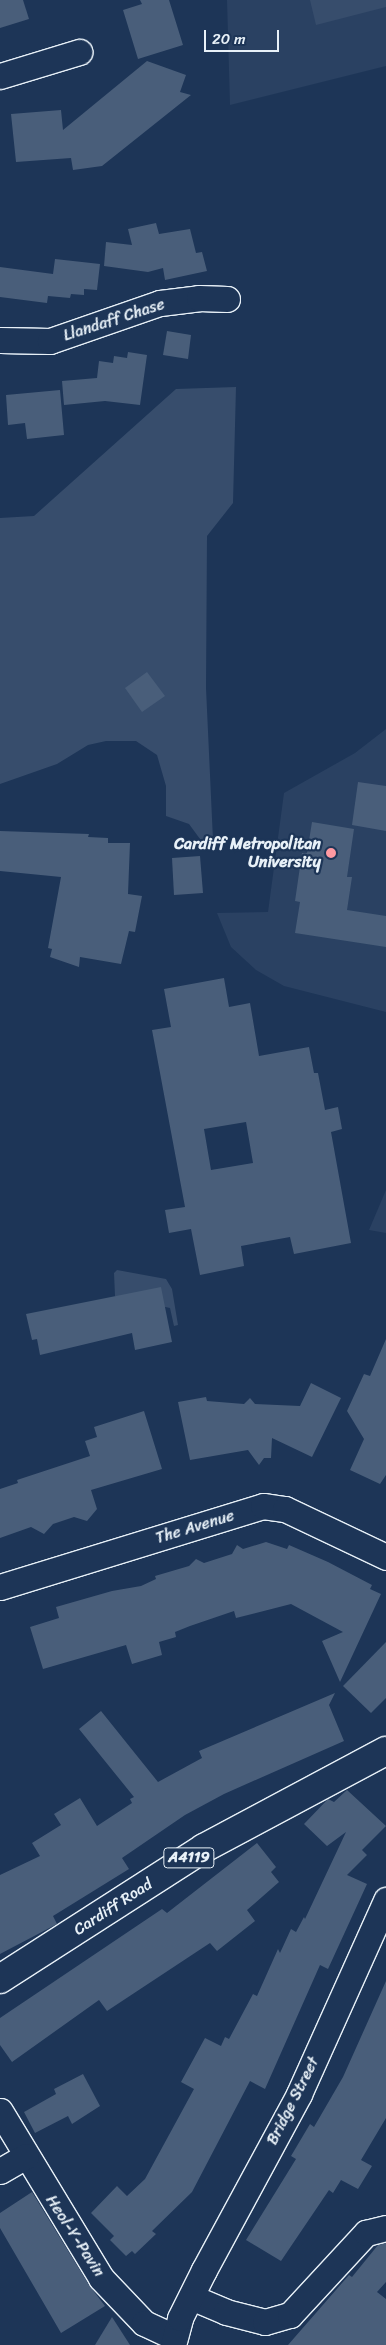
<!DOCTYPE html>
<html>
<head>
<meta charset="utf-8">
<style>
	body { margin:0 }
	#map { position:relative; width:386px; height:2345px; overflow:hidden; background:#1d3557; font-family:Sriracha,sans-serif }
	div>[style] { position:absolute }
	[style*='--x'] { left:calc(var(--x)*1px); top:calc(var(--y)*1px); width:calc(var(--w)*1px); rotate:calc(var(--a)*1deg) }
	.built>* { inset:0; background:#2a4162 }
	.green>* { inset:0; background:#374d6c }
	.building>* { inset:0; background:#495e7a }
	.roads { filter:drop-shadow(1px 0 #e8f1f8) drop-shadow(-1px 0 #e8f1f8) drop-shadow(0 1px #e8f1f8) drop-shadow(0 -1px #e8f1f8) }
	.street>* { height:25px; margin:-12.5px; padding:0 12.5px; transform-origin:12.5px; border-radius:12.5px; background:#1d3557 }
	.primary>* { height:28px; margin:-14px; padding:0 14px; transform-origin:14px; border-radius:14px; background:#1d3557 }
	.dots>* { width:14px; height:14px; translate:-50% -50%; box-sizing:border-box; border:2px solid #1d3557; border-radius:50% }
	span { translate:-50% -50%; white-space:nowrap; text-align:center; line-height:1.15; -webkit-text-stroke:4.5px #1d3557; paint-order:stroke }
	.shield-label span { padding:1px 4px; background:#1d3557; border:1px solid; border-radius:4px; -webkit-text-stroke-width:0 }
	.shield-label { font-size:15px; color:#e8f1f8; font-weight:700 }
	.street-label { font-size:16px; color:#e8f1f8 }
	.poi-label { font-size:16px; color:#e8f1f8; font-weight:700 }
	.right { translate:-100% -50%; text-align:right }
	.scale { position:absolute; left:204px; top:30px; width:75px; height:22px; box-sizing:border-box; border:2px solid #e8f1f8; border-top:0; padding-left:6px; font-size:15px; line-height:18px; white-space:nowrap; color:#e8f1f8; -webkit-text-stroke:4px #1d3557; paint-order:stroke }
</style>
</head>
<body>
<div id="map">
	<div class="built">
		<div style="clip-path:polygon(227px 0,386px 0,386px 66px,230px 105px)"></div>
		<div style="clip-path:polygon(386px 729px,386px 1012px,284px 986px,256px 970px,231px 947px,217px 913px,268px 912px,284px 793px,355px 753px)"></div>
		<div style="clip-path:polygon(386px 1190px,386px 1233px,369px 1230px)"></div>
	</div>
	<div class="green">
		<div style="clip-path:polygon(310px 0,386px 0,386px 7px,316px 25px)"></div>
		<div style="clip-path:polygon(236px 387px,233px 503px,207px 536px,206px 688px,213px 840px,200px 839px,189px 824px,166px 816px,166px 786px,157px 755px,136px 741px,106px 741px,88px 745px,57px 764px,0 784px,0 518px,34px 516px,176px 389px)"></div>
		<div style="clip-path:polygon(117px 1270px,166px 1279px,172px 1289px,178px 1325px,174px 1326px,170px 1308px,115px 1296px,114px 1273px)"></div>
	</div>
	<div class="building">
		<div style="clip-path:polygon(0 0,23px 0,29px 19px,0 28px)"></div>
		<div style="clip-path:polygon(140px 0,169px 0,183px 45px,138px 59px,123px 10px,142px 4px)"></div>
		<div style="clip-path:polygon(147px 61px,186px 75px,180px 92px,191px 95px,102px 166px,73px 170px,71px 158px,16px 162px,11px 114px,61px 110px,63px 130px)"></div>
		<div style="clip-path:polygon(156px 223px,159px 234px,190px 229px,196px 253px,202px 252px,207px 271px,165px 280px,163px 268px,148px 272px,104px 266px,106px 242px,132px 245px,128px 229px)"></div>
		<div style="clip-path:polygon(55px 259px,100px 264px,97px 290px,84px 289px,84px 295px,71px 294px,70px 298px,48px 296px,47px 303px,0 297px,0 267px,53px 274px)"></div>
		<div style="clip-path:polygon(167px 331px,191px 335px,188px 359px,163px 355px)"></div>
		<div style="clip-path:polygon(128px 352px,147px 355px,140px 405px,105px 401px,64px 405px,62px 381px,97px 378px,99px 361px,113px 363px,114px 356px,127px 358px)"></div>
		<div style="clip-path:polygon(60px 390px,64px 435px,27px 439px,25px 423px,8px 425px,6px 395px)"></div>
		<div style="clip-path:polygon(147px 672px,165px 696px,142px 712px,125px 688px)"></div>
		<div style="clip-path:polygon(358px 782px,386px 786px,386px 831px,352px 825px)"></div>
		<div style="clip-path:polygon(312px 822px,354px 829px,347px 877px,352px 877px,347px 910px,386px 916px,386px 947px,295px 933px,300px 902px,295px 901px,302px 853px,307px 853px)"></div>
		<div style="clip-path:polygon(0 831px,89px 834px,88px 837px,108px 838px,108px 843px,130px 843px,128px 894px,142px 896px,135px 932px,129px 931px,121px 964px,80px 957px,79px 967px,50px 957px,52px 949px,48px 948px,61px 877px,0 871px)"></div>
		<div style="clip-path:polygon(200px 856px,203px 893px,174px 895px,172px 858px)"></div>
		<div style="clip-path:polygon(evenodd,224px 978px,229px 1007px,250px 1003px,259px 1056px,309px 1047px,314px 1073px,318px 1073px,325px 1110px,338px 1107px,342px 1129px,331px 1132px,351px 1243px,294px 1254px,290px 1237px,241px 1246px,244px 1266px,200px 1275px,191px 1229px,169px 1233px,165px 1210px,185px 1207px,152px 1030px,171px 1027px,164px 989px,224px 978px,246px 1122px,253px 1163px,211px 1170px,204px 1129px,246px 1122px)"></div>
		<div style="clip-path:polygon(161px 1287px,172px 1342px,135px 1350px,132px 1333px,40px 1355px,37px 1339px,32px 1340px,26px 1314px)"></div>
		<div style="clip-path:polygon(386px 1339px,386px 1475px,380px 1484px,350px 1470px,364px 1439px,347px 1411px,364px 1374px,370px 1376px)"></div>
		<div style="clip-path:polygon(311px 1383px,341px 1398px,312px 1457px,272px 1438px,271px 1458px,264px 1458px,259px 1465px,248px 1450px,190px 1460px,178px 1402px,206px 1397px,207px 1401px,244px 1404px,250px 1398px,255px 1404px,300px 1406px)"></div>
		<div style="clip-path:polygon(144px 1411px,162px 1469px,91px 1490px,97px 1509px,87px 1521px,74px 1517px,53px 1524px,44px 1534px,31px 1527px,0 1538px,0 1489px,18px 1483px,17px 1480px,90px 1456px,85px 1441px,97px 1437px,94px 1427px)"></div>
		<div style="clip-path:polygon(266px 1542px,287px 1549px,289px 1545px,328px 1562px,372px 1585px,370px 1589px,381px 1594px,340px 1682px,322px 1641px,343px 1632px,291px 1604px,236px 1618px,234px 1611px,190px 1626px,175px 1632px,176px 1637px,159px 1642px,162px 1655px,132px 1664px,126px 1645px,43px 1669px,30px 1627px,59px 1618px,56px 1607px,112px 1591px,141px 1586px,156px 1579px,155px 1576px,189px 1566px,196px 1559px,204px 1563px,232px 1554px,237px 1545px,243px 1549px)"></div>
		<div style="clip-path:polygon(386px 1642px,386px 1698px,371px 1713px,343px 1686px)"></div>
		<div style="clip-path:polygon(335px 1693px,329px 1705px,344px 1741px,224px 1794px,185px 1815px,122px 1858px,129px 1869px,53px 1916px,57px 1924px,0 1954px,0 1875px,40px 1856px,32px 1843px,61px 1825px,54px 1814px,80px 1798px,97px 1826px,132px 1803px,130px 1799px,134px 1797px,79px 1729px,101px 1711px,158px 1782px,202px 1758px,199px 1751px)"></div>
		<div style="clip-path:polygon(347px 1790px,386px 1826px,362px 1850px,367px 1855px,347px 1875px,367px 1884px,328px 1969px,320px 1965px,265px 2089px,250px 2081px,192px 2192px,152px 2231px,156px 2234px,135px 2254px,132px 2251px,126px 2256px,110px 2240px,114px 2236px,91px 2213px,117px 2186px,127px 2196px,145px 2179px,194px 2089px,181px 2082px,205px 2038px,221px 2046px,225px 2037px,229px 2039px,253px 1994px,257px 1996px,278px 1949px,280px 1953px,291px 1929px,296px 1932px,304px 1917px,305px 1919px,346px 1832px,327px 1846px,304px 1824px,328px 1799px,334px 1802px)"></div>
		<div style="clip-path:polygon(257px 1843px,276px 1867px,271px 1872px,279px 1882px,247px 1910px,255px 1921px,217px 1951px,210px 1943px,107px 2011px,99px 2000px,12px 2062px,0 2045px,0 2018px,162px 1909px,167px 1913px)"></div>
		<div style="clip-path:polygon(386px 1981px,386px 2118px,361px 2160px,372px 2166px,358px 2189px,341px 2180px,333px 2193px,329px 2190px,281px 2261px,246px 2240px,296px 2159px,291px 2156px,310px 2124px,314px 2127px,343px 2077px)"></div>
		<div style="clip-path:polygon(83px 2074px,100px 2106px,72px 2124px,68px 2116px,35px 2133px,24px 2112px,56px 2094px,54px 2089px)"></div>
		<div style="clip-path:polygon(32px 2192px,89px 2285px,105px 2306px,61px 2333px,0 2228px,0 2213px)"></div>
		<div style="clip-path:polygon(386px 2243px,386px 2282px,377px 2292px,386px 2299px,386px 2345px,288px 2345px,349px 2275px,352px 2277px,378px 2245px)"></div>
		<div style="clip-path:polygon(112px 2317px,130px 2345px,95px 2345px)"></div>
	</div>
	<div class="roads">
		<div class="street">
			<div style="--x:0;--y:76;--w:83;--a:-16.9"></div>
			<div style="--x:0;--y:340;--w:50;--a:1.1"></div>
			<div style="--x:50;--y:341;--w:116;--a:-19.1"></div>
			<div style="--x:160;--y:303;--w:39;--a:-7"></div>
			<div style="--x:199;--y:298;--w:28;--a:2"></div>
			<div style="--x:0;--y:1587;--w:275;--a:-17.1"></div>
			<div style="--x:263;--y:1506;--w:22;--a:8"></div>
			<div style="--x:285;--y:1509;--w:112;--a:25.4"></div>
			<div style="--x:0;--y:2111;--w:195;--a:58.8"></div>
			<div style="--x:101;--y:2278;--w:62;--a:46.3"></div>
			<div style="--x:144;--y:2323;--w:33;--a:25"></div>
			<div style="--x:0;--y:2171;--w:30;--a:-30"></div>
			<div style="--x:191;--y:2297;--w:38;--a:23"></div>
			<div style="--x:226;--y:2312;--w:40;--a:14.4"></div>
			<div style="--x:265;--y:2322;--w:26;--a:-16"></div>
			<div style="--x:290;--y:2315;--w:112;--a:-47.2"></div>
			<div style="--x:366;--y:2233;--w:21;--a:-14"></div>
			<div style="--x:173;--y:2345;--w:28;--a:-75"></div>
			<div style="--x:180;--y:2318;--w:54;--a:-63.4"></div>
			<div style="--x:204;--y:2270;--w:200;--a:-61.6"></div>
			<div style="--x:299;--y:2094;--w:213;--a:-65.8"></div>
		</div>
		<div class="primary">
			<div style="--x:0;--y:1979;--w:242;--a:-32.7"></div>
			<div style="--x:204;--y:1848;--w:206;--a:-28.1"></div>
		</div>
	</div>
	<div class="dots">
		<div style="left:331px;top:853px;background:#ff9aa2"></div>
	</div>
	<div class="shield-label">
		<span style="left:189px;top:1858px">A4119</span>
	</div>
	<div class="street-label">
		<span style="left:114px;top:320px;rotate:-18deg">Llandaff Chase</span>
		<span style="left:195px;top:1527px;rotate:-17deg">The Avenue</span>
		<span style="left:113px;top:1907px;rotate:-33deg">Cardiff Road</span>
		<span style="left:293px;top:2101px;rotate:-63deg">Bridge Street</span>
		<span style="left:75px;top:2236px;rotate:57deg">Heol-Y-Pavin</span>
	</div>
	<div class="poi-label">
		<span class="right" style="left:321px;top:853px">Cardiff Metropolitan<br>University</span>
	</div>
	<div class="scale">20 m</div>
</div>
</body>
</html>
